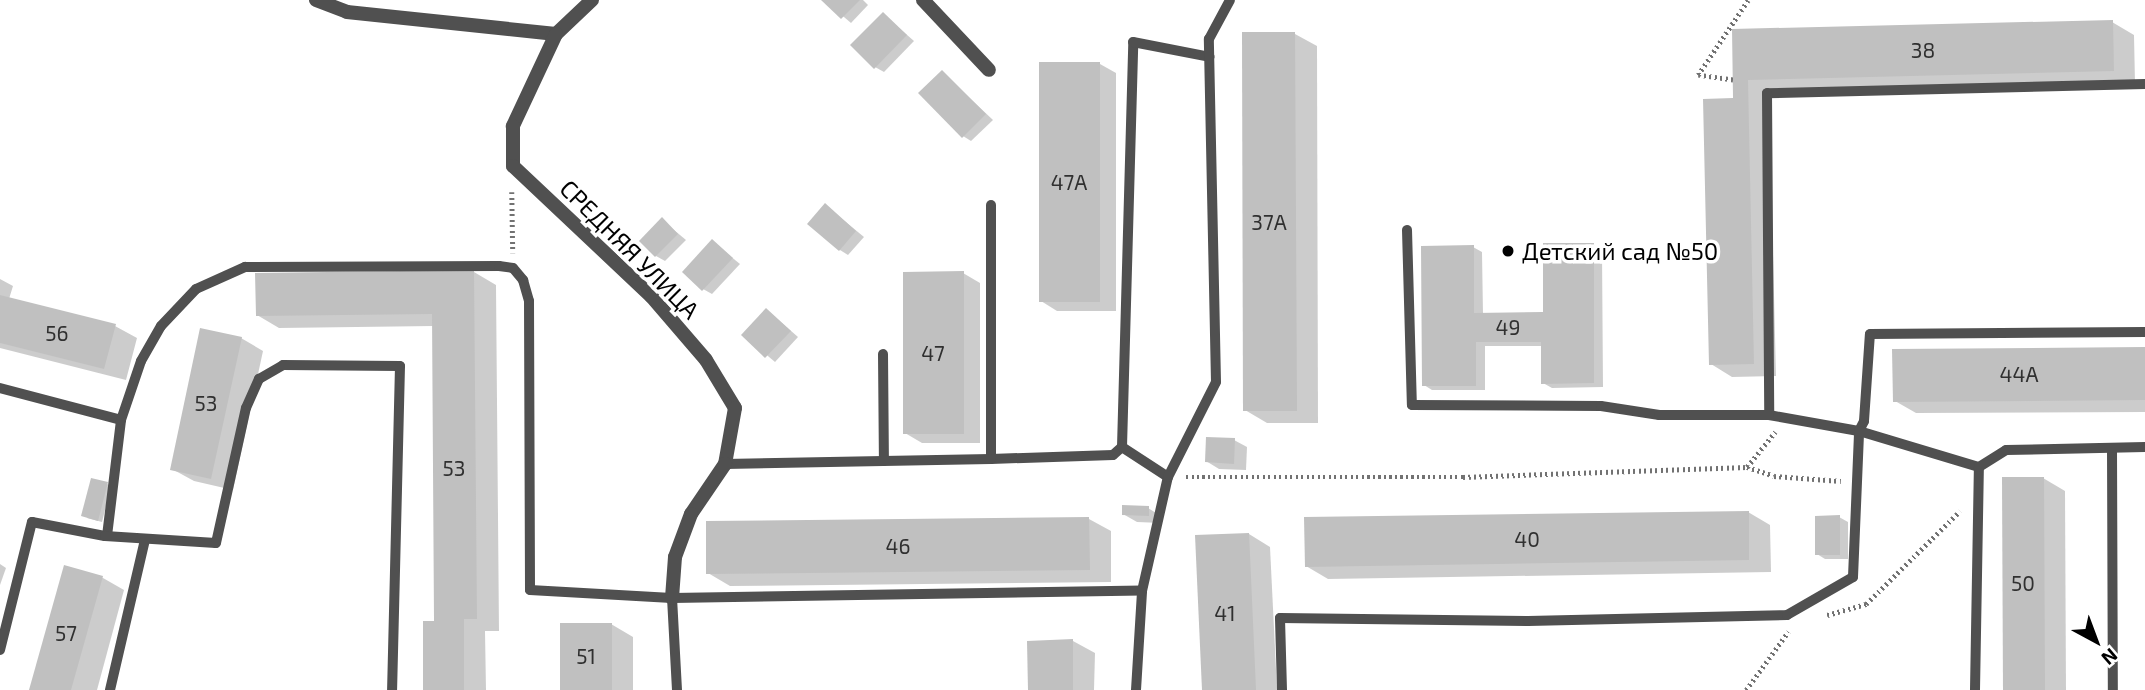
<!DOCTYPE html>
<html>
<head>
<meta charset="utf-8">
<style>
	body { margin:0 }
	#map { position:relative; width:2145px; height:690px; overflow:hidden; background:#fff; font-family:"Exo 2",sans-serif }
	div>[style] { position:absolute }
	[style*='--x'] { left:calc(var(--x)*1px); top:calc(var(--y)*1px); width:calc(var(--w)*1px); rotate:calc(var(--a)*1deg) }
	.shadow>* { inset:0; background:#0003 }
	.building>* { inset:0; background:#c0c0c0 }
	.path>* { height:4.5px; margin-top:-2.25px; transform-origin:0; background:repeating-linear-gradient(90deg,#727272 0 2px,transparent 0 5.5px) }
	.service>* { height:10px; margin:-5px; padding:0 5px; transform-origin:5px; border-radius:5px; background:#505050 }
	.minor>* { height:14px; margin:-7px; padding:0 7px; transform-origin:7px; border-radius:7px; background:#505050 }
	.dots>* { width:19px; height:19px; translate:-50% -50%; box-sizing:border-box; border:4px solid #fff; border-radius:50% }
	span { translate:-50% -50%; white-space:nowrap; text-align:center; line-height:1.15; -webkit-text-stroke:7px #fff; paint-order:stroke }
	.number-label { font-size:21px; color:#303030 }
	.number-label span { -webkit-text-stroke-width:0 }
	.street-label { font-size:24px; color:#000 }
	.poi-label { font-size:24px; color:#000 }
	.left { translate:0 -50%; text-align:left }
	.north { position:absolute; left:2061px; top:606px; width:70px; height:70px; -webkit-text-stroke:5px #fff; paint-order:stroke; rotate:139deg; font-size:19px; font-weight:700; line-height:28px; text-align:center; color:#000 }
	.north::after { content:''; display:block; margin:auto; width:24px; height:32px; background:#000; clip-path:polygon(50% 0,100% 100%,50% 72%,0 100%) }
</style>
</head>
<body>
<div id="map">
	<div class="shadow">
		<div style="clip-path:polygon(824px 0,863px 0,868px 5px,851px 23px)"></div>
		<div style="clip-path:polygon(883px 14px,914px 41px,884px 72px,875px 67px)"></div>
		<div style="clip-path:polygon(2112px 22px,2134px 35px,2135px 83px,1769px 91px,1776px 376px,1732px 377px,1711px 364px,1735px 100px,1733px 31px)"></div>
		<div style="clip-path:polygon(1295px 34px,1317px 46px,1318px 423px,1267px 423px,1245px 410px)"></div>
		<div style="clip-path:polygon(1100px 64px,1116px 73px,1116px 311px,1057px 311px,1041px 301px)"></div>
		<div style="clip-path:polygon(942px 72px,993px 120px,971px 141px,963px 136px)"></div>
		<div style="clip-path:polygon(825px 205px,864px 237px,848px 255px,840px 250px)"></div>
		<div style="clip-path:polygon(662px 220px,686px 240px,665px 261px,656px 256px)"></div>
		<div style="clip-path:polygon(713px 242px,740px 264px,712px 294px,703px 289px)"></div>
		<div style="clip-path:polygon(1593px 245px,1602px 250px,1603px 387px,1552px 388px,1543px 383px,1543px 346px,1485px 346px,1485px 390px,1432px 390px,1424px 385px,1473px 247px,1482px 252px,1483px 314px,1545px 314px)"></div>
		<div style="clip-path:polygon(474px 272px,496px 285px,499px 631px,485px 631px,486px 690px,425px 690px,436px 623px,434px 326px,279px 328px,257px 315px)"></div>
		<div style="clip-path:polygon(963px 273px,980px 283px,980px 443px,922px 443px,905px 433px)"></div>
		<div style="clip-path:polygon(0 279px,13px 286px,9px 299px,115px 326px,137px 338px,126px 380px,0 348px)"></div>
		<div style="clip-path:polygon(767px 310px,798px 337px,775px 362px,743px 335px)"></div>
		<div style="clip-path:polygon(241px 338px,263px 351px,233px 490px,194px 481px,172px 469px)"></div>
		<div style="clip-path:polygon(2145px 349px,2145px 412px,1916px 413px,1895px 401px)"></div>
		<div style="clip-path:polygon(1234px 440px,1247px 447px,1246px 470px,1219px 469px,1206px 461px)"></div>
		<div style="clip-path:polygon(2043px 478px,2065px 491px,2066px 690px,2005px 690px)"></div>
		<div style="clip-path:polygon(107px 484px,111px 486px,102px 522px,87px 518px)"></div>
		<div style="clip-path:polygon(1148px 508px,1161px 516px,1161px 523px,1137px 522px,1123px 514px)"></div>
		<div style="clip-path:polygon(1748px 512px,1770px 525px,1771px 572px,1328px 579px,1306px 566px)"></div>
		<div style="clip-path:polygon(1839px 517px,1848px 522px,1848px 559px,1825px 559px,1817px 554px)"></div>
		<div style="clip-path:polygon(1089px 519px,1111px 531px,1111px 582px,730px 586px,708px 573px)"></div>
		<div style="clip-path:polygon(1249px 534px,1270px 547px,1277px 690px,1203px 690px)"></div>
		<div style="clip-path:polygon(0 564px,6px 568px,0 585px)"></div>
		<div style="clip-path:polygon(65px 567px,103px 578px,124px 590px,97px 690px,31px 690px)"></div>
		<div style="clip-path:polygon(611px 624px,633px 637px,633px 690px,562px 690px)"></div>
		<div style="clip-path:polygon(1073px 641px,1095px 653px,1094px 690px,1030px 690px)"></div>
	</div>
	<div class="building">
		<div style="clip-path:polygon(821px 0,860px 0,841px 19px)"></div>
		<div style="clip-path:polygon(883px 12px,907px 35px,874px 69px,850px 45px)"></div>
		<div style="clip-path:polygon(2113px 20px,2114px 71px,1748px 80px,1754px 364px,1709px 365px,1703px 99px,1733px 98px,1732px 29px)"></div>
		<div style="clip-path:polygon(1242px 32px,1295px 32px,1297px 411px,1243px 411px)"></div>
		<div style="clip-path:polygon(1039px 62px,1100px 62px,1100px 302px,1039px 302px)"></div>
		<div style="clip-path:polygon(942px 70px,986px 114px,962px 138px,918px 93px)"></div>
		<div style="clip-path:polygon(825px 203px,856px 231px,839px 251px,807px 224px)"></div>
		<div style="clip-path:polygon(662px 217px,678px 234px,655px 257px,639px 241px)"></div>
		<div style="clip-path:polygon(712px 239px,733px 258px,702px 291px,682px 272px)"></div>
		<div style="clip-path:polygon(1543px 243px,1594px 243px,1594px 383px,1541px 384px,1541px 342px,1476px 342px,1476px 386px,1422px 386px,1421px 246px,1474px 245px,1474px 313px,1543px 312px)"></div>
		<div style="clip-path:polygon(474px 270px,477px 619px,464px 619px,464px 690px,423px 690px,423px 621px,434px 621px,432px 314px,256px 316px,255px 273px)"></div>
		<div style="clip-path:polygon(964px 271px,964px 434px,903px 434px,903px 272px)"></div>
		<div style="clip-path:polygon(0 295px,116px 324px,104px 369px,0 343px)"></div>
		<div style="clip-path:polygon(766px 308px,791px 331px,765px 358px,741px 335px)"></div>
		<div style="clip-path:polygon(200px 328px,242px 337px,211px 479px,170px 470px)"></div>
		<div style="clip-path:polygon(2145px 347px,2145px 400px,1893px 402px,1892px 349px)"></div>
		<div style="clip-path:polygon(1206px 437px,1235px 438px,1234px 464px,1205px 462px)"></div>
		<div style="clip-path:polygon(2002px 477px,2044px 477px,2045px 690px,2003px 690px)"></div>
		<div style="clip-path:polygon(91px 478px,108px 482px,98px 521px,81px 516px)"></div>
		<div style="clip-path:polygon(1122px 505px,1149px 506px,1149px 516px,1122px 515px)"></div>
		<div style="clip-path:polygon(1749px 511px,1749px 560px,1305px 567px,1304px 517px)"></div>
		<div style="clip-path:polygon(1840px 515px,1840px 555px,1815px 555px,1815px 516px)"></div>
		<div style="clip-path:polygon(1089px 517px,1090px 570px,706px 574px,706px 521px)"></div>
		<div style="clip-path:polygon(1249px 533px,1256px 690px,1202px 690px,1195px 535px)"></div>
		<div style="clip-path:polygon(64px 565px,103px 576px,71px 690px,29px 690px)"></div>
		<div style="clip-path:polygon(560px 623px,612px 623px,612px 690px,560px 690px)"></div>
		<div style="clip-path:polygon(1073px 639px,1073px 690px,1028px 690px,1027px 641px)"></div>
	</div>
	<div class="path">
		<div style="--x:1733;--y:80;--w:35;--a:-172"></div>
		<div style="--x:1698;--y:75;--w:90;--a:-56.3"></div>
		<div style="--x:512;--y:192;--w:61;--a:89.1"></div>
		<div style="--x:1747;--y:467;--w:45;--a:-51.3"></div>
		<div style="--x:1186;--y:477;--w:277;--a:0"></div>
		<div style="--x:1463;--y:477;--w:284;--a:-2"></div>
		<div style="--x:1747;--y:467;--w:28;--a:18"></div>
		<div style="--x:1774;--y:476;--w:67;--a:4.3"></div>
		<div style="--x:1827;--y:615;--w:41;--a:-15.8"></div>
		<div style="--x:1866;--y:604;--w:132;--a:-44.7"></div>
		<div style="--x:1746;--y:690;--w:72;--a:-54.1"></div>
	</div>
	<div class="service">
		<div style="--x:2145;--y:84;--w:378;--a:178.6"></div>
		<div style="--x:1767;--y:93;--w:322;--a:89.6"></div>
		<div style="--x:1769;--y:415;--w:91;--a:10.1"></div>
		<div style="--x:1859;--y:431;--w:11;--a:-63"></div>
		<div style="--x:1864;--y:421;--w:87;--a:-86.1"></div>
		<div style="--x:1870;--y:334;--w:275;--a:-0.4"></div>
		<div style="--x:991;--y:205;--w:254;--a:90"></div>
		<div style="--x:991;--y:459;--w:122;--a:-1.9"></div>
		<div style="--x:1113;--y:455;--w:12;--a:-42"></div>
		<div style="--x:1407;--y:230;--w:175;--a:88.4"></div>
		<div style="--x:1412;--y:405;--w:189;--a:0.3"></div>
		<div style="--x:1601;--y:406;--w:59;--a:8.8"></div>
		<div style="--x:1659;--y:415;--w:110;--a:0"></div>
		<div style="--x:883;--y:354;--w:107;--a:89.5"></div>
		<div style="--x:0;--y:388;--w:125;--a:14.8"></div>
		<div style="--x:2112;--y:448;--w:242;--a:89.8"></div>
		<div style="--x:725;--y:464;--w:266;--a:-1.1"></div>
		<div style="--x:1168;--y:477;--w:55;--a:-146.9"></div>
		<div style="--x:1122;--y:447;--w:405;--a:-88.4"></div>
		<div style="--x:1133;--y:42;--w:78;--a:11"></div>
		<div style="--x:107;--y:536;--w:117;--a:-83.1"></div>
		<div style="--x:121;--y:420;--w:62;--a:-71.3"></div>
		<div style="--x:141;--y:361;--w:40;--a:-60.3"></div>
		<div style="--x:161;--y:326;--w:51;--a:-46.6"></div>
		<div style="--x:196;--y:289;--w:54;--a:-24.2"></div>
		<div style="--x:245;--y:267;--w:254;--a:-0.2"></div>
		<div style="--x:499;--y:266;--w:14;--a:8"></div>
		<div style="--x:513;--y:268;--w:16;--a:50"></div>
		<div style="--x:523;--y:280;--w:22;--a:74"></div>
		<div style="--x:529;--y:301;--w:289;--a:89.8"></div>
		<div style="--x:530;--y:590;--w:142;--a:3.2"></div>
		<div style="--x:0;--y:650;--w:132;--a:-76"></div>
		<div style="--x:32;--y:522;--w:74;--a:10.9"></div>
		<div style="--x:105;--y:536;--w:111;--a:3.6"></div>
		<div style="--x:216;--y:543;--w:138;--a:-77.5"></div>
		<div style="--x:246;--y:408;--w:32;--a:-66"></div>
		<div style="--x:259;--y:379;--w:28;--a:-30"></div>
		<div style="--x:283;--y:365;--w:117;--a:0.5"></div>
		<div style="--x:400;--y:366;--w:324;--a:91.4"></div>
		<div style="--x:110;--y:690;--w:155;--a:-76.9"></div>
		<div style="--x:677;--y:690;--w:92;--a:-93.1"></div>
		<div style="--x:672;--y:598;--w:470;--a:-0.9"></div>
		<div style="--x:1136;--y:690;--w:99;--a:-86.5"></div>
		<div style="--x:1142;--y:591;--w:117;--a:-77.2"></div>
		<div style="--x:1168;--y:477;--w:106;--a:-63.2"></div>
		<div style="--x:1216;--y:382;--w:343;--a:-91.2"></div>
		<div style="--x:1209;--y:39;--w:44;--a:-61.7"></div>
		<div style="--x:1282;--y:690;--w:72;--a:-91.6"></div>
		<div style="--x:1280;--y:618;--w:248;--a:0.7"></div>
		<div style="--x:1528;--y:621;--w:259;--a:-1.3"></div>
		<div style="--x:1787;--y:615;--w:76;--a:-29.9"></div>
		<div style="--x:1853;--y:577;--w:146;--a:-87.6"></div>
		<div style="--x:1859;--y:431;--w:125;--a:16.7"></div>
		<div style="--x:1975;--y:690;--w:223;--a:-89"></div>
		<div style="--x:1979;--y:467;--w:32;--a:-32"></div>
		<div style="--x:2006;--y:450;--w:139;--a:-1.2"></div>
	</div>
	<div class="minor">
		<div style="--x:316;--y:0;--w:33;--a:21"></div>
		<div style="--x:347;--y:12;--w:210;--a:6"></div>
		<div style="--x:592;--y:0;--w:50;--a:136.6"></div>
		<div style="--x:556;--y:34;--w:102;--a:115.1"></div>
		<div style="--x:513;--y:126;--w:40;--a:90"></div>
		<div style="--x:513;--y:166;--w:190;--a:43.3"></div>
		<div style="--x:651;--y:296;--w:84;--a:49.3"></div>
		<div style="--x:706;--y:360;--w:56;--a:58.9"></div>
		<div style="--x:735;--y:408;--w:57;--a:100.1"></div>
		<div style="--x:725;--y:464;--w:60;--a:124.2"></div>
		<div style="--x:691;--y:514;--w:46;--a:110.4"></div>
		<div style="--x:675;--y:557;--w:41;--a:94.2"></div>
		<div style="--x:923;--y:0;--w:96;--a:46.7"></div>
	</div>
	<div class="dots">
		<div style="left:1508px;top:251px;background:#000"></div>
	</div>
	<div class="number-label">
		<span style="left:1923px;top:50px">38</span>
		<span style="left:1069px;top:182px">47А</span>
		<span style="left:1269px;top:222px">37А</span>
		<span style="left:1508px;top:327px">49</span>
		<span style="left:57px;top:333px">56</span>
		<span style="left:933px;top:353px">47</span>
		<span style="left:2019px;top:374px">44А</span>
		<span style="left:206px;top:403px">53</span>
		<span style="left:454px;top:468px">53</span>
		<span style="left:1527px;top:539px">40</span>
		<span style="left:898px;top:546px">46</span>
		<span style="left:2023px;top:583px">50</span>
		<span style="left:1225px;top:613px">41</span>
		<span style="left:66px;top:633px">57</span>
		<span style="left:586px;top:656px">51</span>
	</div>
	<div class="street-label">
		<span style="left:630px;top:249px;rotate:45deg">СРЕДНЯЯ УЛИЦА</span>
	</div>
	<div class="poi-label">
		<span class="left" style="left:1522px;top:251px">Детский сад №50</span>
	</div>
	<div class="north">N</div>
</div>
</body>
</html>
